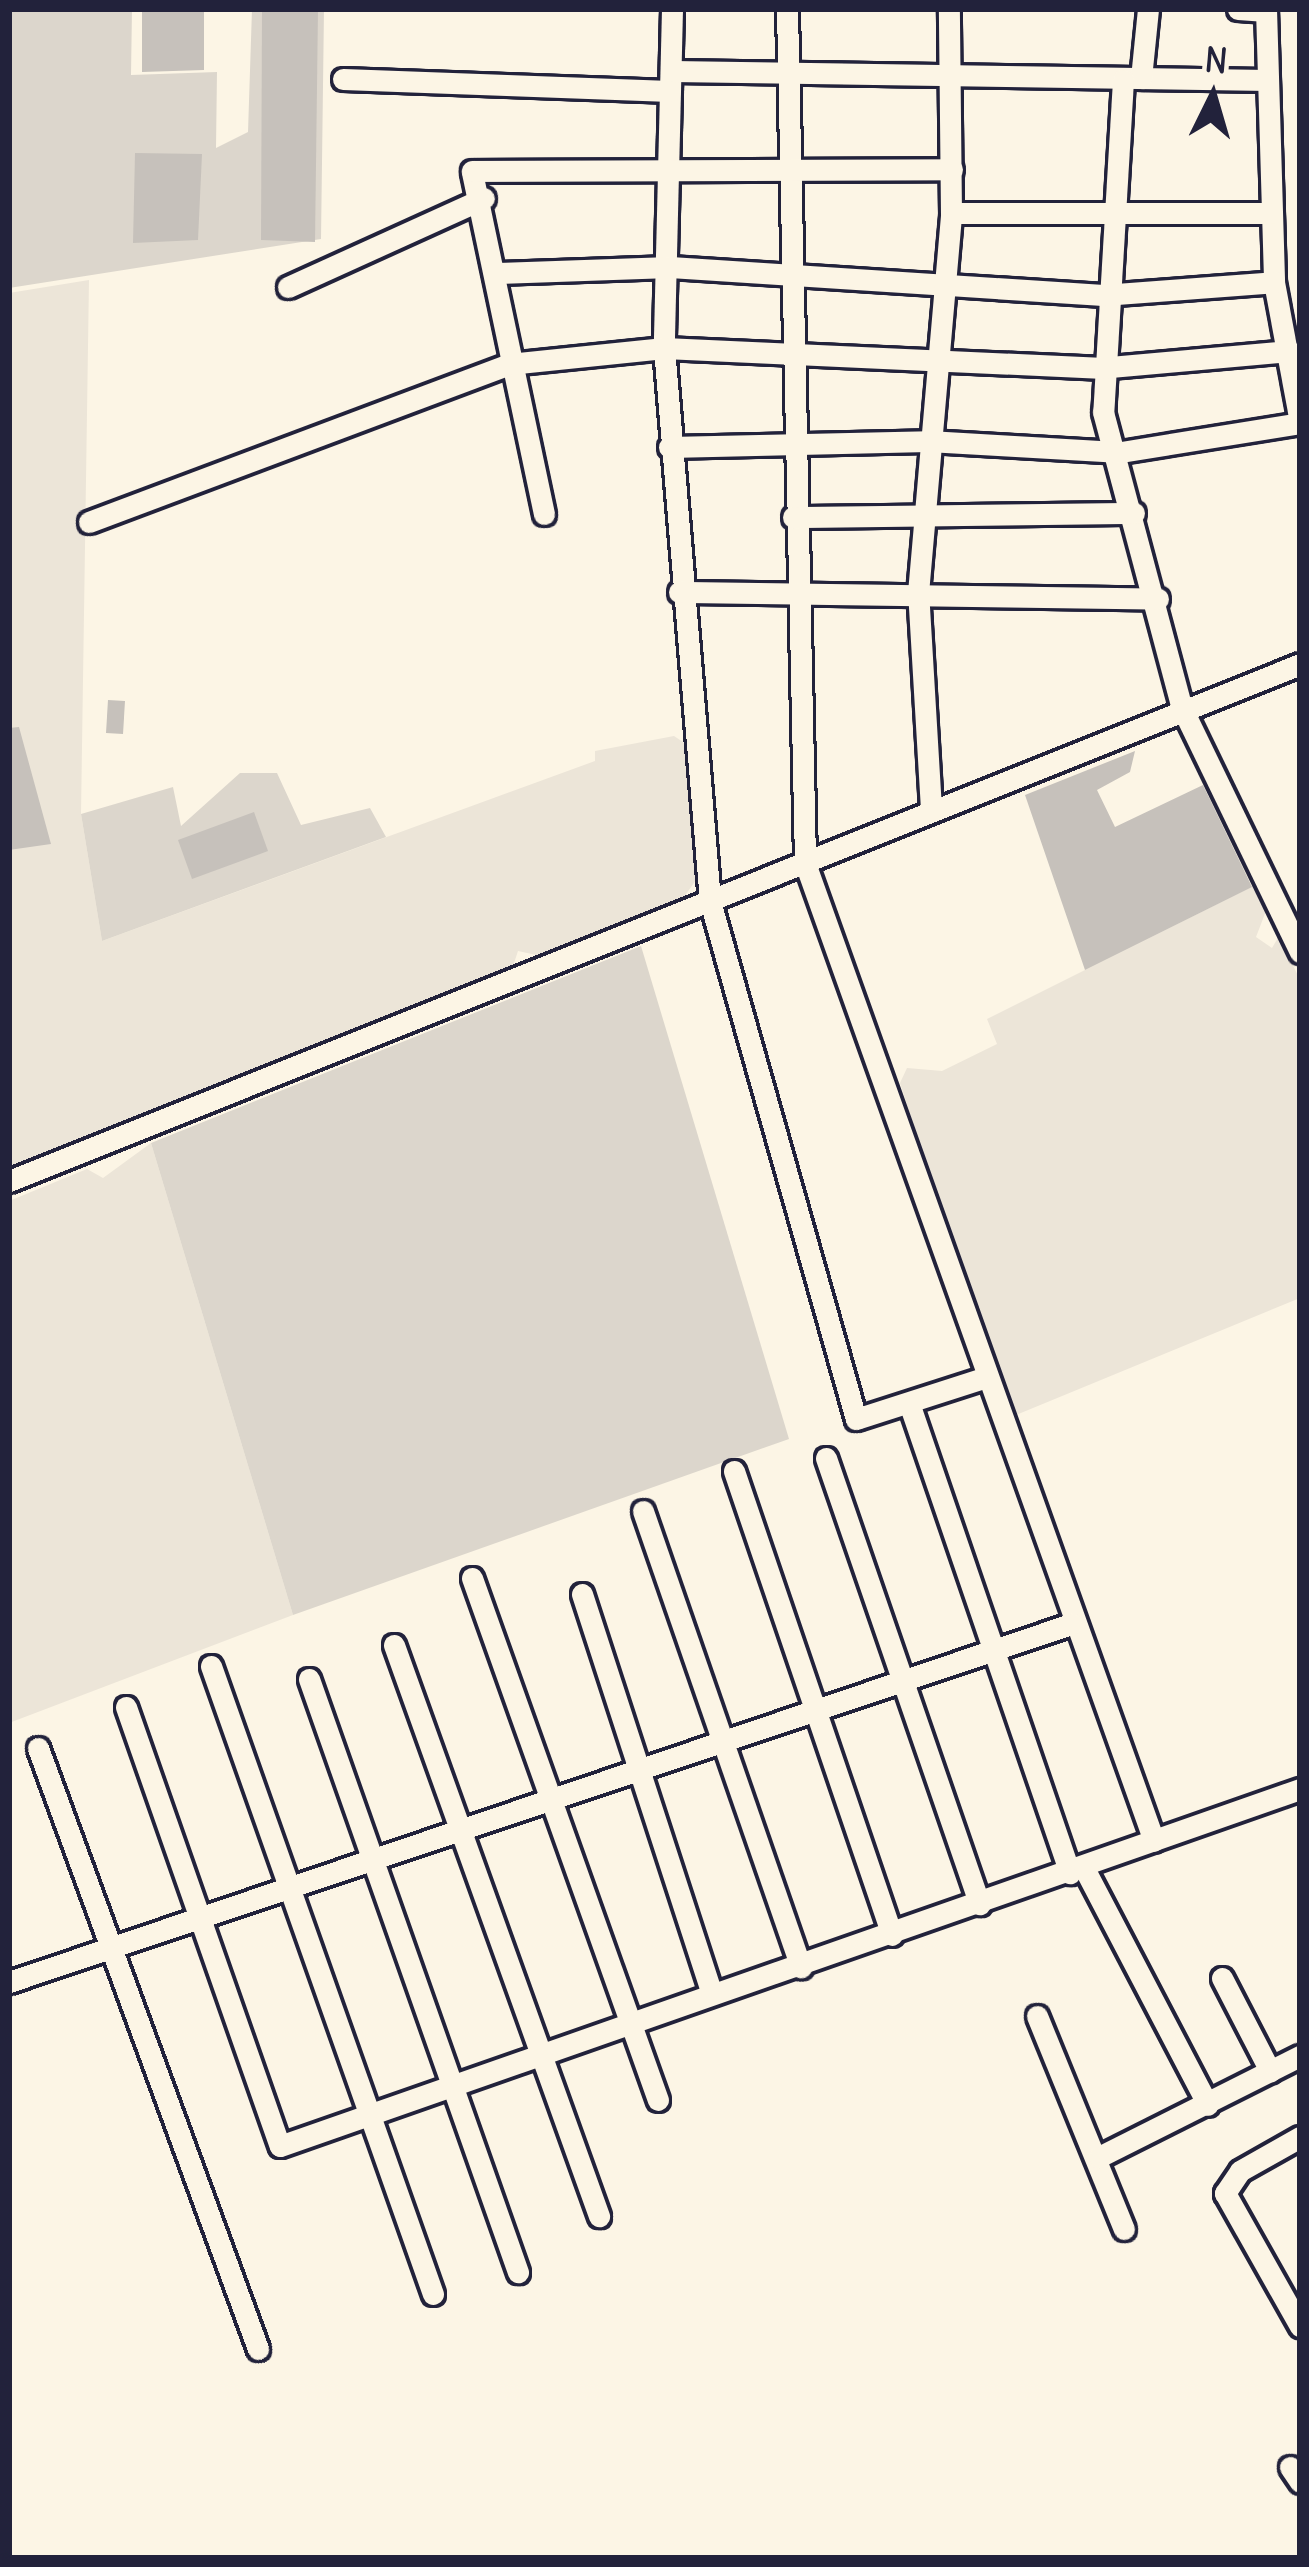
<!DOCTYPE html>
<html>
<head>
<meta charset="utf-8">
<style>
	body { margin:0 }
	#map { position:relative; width:1309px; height:2567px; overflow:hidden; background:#fcf5e5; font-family:Delius,sans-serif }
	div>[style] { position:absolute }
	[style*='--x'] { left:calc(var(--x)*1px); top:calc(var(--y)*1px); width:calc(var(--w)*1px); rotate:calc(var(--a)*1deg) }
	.built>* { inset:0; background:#ece5d8 }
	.green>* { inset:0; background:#dcd6cc }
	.building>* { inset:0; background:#c6c1bb }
	.roads { filter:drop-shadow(3px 0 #22223b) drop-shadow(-3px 0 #22223b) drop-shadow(0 3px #22223b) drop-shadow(0 -3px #22223b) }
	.minor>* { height:21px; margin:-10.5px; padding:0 10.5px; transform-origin:10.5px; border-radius:10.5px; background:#fcf5e5 }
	span { translate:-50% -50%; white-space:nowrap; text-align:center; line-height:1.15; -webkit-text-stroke:9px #fcf5e5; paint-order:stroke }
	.frame { position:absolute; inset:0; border:12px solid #22223b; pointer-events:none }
	.north { position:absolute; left:1153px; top:36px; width:120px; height:120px; -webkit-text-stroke:9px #fcf5e5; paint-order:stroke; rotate:5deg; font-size:33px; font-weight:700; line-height:48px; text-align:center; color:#22223b }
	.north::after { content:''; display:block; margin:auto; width:42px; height:54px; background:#22223b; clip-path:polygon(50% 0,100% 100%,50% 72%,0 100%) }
</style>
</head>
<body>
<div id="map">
	<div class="built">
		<div style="clip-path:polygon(89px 280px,81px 814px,102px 941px,595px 761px,595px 751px,674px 736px,686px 744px,696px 880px,684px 897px,541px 956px,518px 951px,513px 966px,9px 1169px,9px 293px)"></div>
		<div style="clip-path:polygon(1253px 886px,1266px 911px,1256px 937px,1272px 948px,1279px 936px,1300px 980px,1300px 1298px,1009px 1418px,900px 1083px,907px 1068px,942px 1071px,997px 1044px,987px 1019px)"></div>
		<div style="clip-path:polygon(151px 1143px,293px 1615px,9px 1723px,9px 1201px,87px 1169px,103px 1178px)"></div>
	</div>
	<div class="green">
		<div style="clip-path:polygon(9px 9px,132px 9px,131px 75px,217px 72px,216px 148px,248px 132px,252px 9px,324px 9px,321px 239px,9px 288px)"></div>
		<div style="clip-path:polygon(240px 773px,277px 773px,301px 825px,370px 808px,386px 837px,102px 941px,81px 814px,173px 787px,181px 826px)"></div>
		<div style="clip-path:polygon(641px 946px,789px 1439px,293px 1615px,151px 1143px)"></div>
	</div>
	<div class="building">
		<div style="clip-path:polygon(142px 9px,204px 9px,204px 70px,142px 72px)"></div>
		<div style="clip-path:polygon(262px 9px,318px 9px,315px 242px,261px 240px)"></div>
		<div style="clip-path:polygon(135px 153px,202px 154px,198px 240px,133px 243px)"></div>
		<div style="clip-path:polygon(108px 700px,125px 701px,123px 734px,106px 733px)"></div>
		<div style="clip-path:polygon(19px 727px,51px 844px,9px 850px,9px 728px)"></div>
		<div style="clip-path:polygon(1135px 751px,1130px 772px,1097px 790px,1115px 827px,1203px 785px,1252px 887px,1085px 970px,1025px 795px)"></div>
		<div style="clip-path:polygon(254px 812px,268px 851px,192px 879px,178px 840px)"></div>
	</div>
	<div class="roads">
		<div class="minor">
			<div style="--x:672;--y:9;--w:339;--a:91.4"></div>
			<div style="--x:664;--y:348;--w:555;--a:85.24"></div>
			<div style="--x:710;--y:901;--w:538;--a:74.26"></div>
			<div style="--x:856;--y:1419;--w:138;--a:-17.8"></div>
			<div style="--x:787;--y:9;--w:854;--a:88.79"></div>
			<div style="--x:805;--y:863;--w:1038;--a:70.36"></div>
			<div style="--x:1238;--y:9;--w:28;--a:4"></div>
			<div style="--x:1266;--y:9;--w:273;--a:88.3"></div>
			<div style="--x:1274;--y:282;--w:142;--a:79.5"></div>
			<div style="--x:672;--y:71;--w:596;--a:0.87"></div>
			<div style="--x:1141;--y:78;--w:69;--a:-84.2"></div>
			<div style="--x:343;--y:79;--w:327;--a:2.1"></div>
			<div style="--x:1123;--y:80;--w:333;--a:93.4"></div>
			<div style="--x:1103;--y:412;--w:306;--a:75.1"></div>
			<div style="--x:1182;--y:708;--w:271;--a:64.2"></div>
			<div style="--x:951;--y:213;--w:319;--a:0"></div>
			<div style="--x:498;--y:273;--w:172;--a:-2"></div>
			<div style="--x:670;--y:267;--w:434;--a:3.7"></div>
			<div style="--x:1103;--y:295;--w:171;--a:-4.3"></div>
			<div style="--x:288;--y:287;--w:215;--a:-24.4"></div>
			<div style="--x:669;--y:447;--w:259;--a:-1.3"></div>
			<div style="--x:928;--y:441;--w:193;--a:3.3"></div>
			<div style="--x:1121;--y:452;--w:181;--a:-9.2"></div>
			<div style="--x:544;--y:514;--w:350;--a:-101.9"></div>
			<div style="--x:472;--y:171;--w:480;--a:-0.2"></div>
			<div style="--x:793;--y:517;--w:341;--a:-0.7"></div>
			<div style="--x:89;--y:522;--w:449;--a:-20.6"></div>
			<div style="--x:509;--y:364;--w:156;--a:-5.9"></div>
			<div style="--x:664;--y:348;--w:435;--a:2.6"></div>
			<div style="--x:1099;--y:368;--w:191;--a:-5.1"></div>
			<div style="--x:679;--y:592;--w:479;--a:0.8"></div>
			<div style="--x:931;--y:809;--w:216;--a:-93.4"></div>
			<div style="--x:918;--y:593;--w:381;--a:-85"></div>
			<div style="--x:951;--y:213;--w:204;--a:-90.6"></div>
			<div style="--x:9;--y:1181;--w:1391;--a:-21.82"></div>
			<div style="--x:909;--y:1403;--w:497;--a:71.1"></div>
			<div style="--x:826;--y:1458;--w:472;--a:71"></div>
			<div style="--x:734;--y:1471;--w:490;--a:71.2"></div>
			<div style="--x:643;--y:1511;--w:483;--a:70.9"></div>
			<div style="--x:472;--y:1578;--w:554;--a:70.39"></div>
			<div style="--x:582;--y:1594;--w:420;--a:72"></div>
			<div style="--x:394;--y:1645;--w:607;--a:70.25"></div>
			<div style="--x:211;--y:1666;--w:666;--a:70.53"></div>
			<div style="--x:309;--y:1679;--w:629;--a:70.59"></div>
			<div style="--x:126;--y:1707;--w:465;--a:70.7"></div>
			<div style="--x:280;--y:2146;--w:1081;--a:-19.29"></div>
			<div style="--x:38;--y:1748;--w:640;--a:69.89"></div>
			<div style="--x:1084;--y:1868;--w:267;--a:62.4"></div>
			<div style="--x:1222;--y:1978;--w:105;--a:62.7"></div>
			<div style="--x:9;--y:1982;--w:1121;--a:-18.63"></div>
			<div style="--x:1037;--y:2016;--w:230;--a:67.8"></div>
			<div style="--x:1300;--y:2137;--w:69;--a:150.5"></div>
			<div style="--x:1240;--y:2171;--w:27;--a:124"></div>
			<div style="--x:1225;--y:2193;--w:153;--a:60.6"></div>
			<div style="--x:1099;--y:2157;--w:225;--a:-26.7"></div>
			<div style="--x:1290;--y:2467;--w:18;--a:56"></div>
		</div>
	</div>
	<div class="frame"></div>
	<div class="north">N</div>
</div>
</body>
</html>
